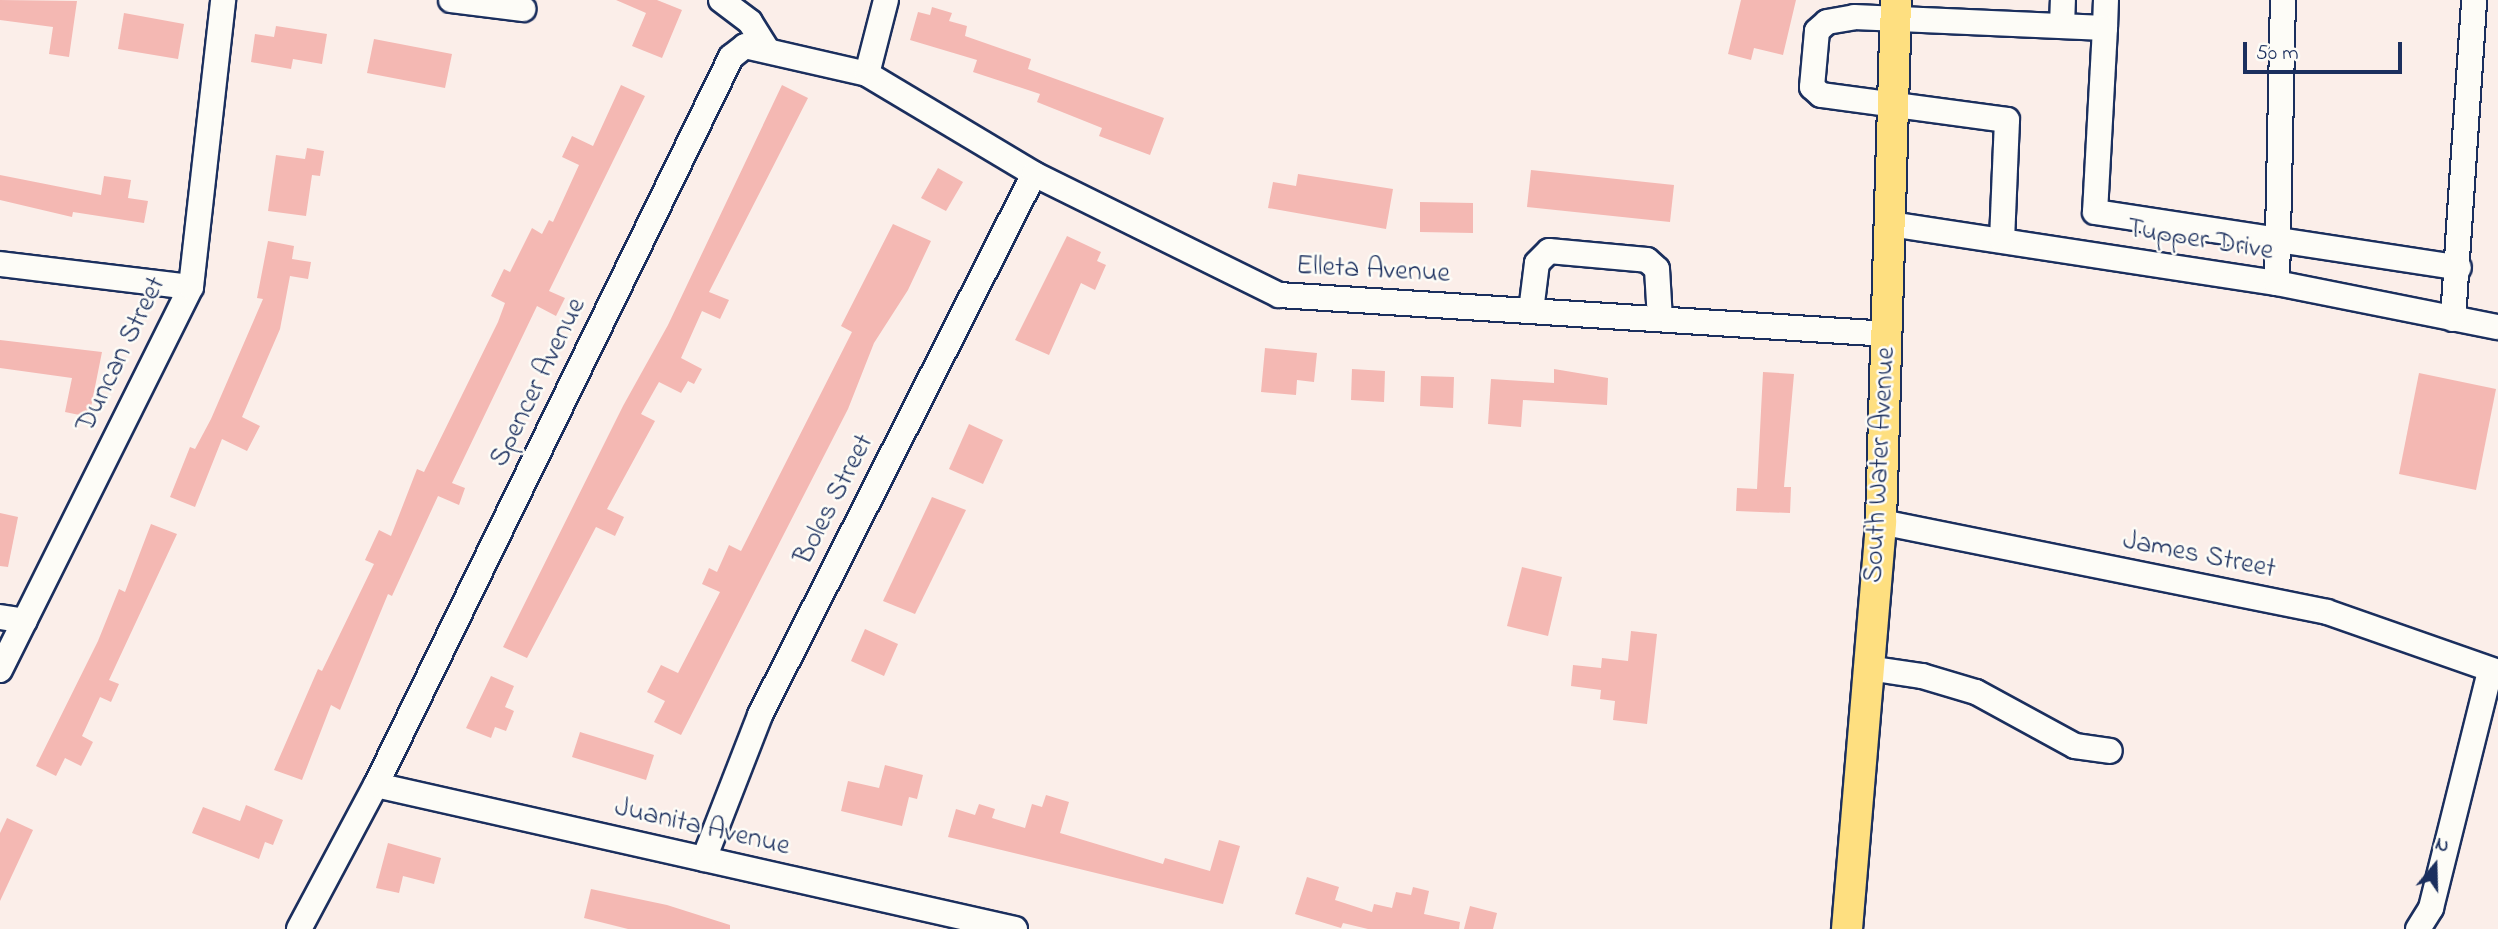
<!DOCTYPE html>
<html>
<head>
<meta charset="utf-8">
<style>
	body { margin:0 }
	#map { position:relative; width:2498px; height:929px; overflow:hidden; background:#fbeee9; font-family:"Indie Flower",sans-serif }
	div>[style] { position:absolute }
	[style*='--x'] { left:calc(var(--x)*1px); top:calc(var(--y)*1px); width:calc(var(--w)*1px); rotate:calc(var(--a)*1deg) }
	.building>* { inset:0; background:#f4b8b3 }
	.roads { filter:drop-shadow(2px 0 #1b2f5e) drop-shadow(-2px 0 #1b2f5e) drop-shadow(0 2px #1b2f5e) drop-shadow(0 -2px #1b2f5e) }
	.minor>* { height:24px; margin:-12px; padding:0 12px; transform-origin:12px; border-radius:12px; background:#fdfcf7 }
	.major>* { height:30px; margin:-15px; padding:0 15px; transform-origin:15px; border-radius:15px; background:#fedf80 }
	span { translate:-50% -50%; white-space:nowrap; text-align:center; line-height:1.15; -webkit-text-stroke:5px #fdfcf7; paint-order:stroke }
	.street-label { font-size:28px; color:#1b2f5e }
	.north { position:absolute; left:2400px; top:831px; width:70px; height:70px; -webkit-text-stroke:5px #fdfcf7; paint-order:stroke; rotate:19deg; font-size:19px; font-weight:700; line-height:28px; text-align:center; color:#1b2f5e }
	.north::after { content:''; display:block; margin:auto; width:24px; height:32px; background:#1b2f5e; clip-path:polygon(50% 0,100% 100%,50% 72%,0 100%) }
	.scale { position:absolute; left:2243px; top:42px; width:159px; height:32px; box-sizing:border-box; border:4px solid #1b2f5e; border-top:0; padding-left:9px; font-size:21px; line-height:24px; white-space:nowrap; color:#1b2f5e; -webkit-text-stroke:5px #fdfcf7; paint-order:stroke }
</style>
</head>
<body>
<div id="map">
	<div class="building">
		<div style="clip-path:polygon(0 0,77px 1px,69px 57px,49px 54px,53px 27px,0 20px)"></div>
		<div style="clip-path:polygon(616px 0,657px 0,682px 10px,662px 58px,632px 46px,646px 13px)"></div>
		<div style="clip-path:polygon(1741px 0,1796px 0,1783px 55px,1754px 48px,1751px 60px,1728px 54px)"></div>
		<div style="clip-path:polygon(932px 7px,952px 13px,949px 21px,967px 26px,965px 36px,1031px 59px,1028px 69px,1164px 118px,1150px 155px,1099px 136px,1102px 128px,1037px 102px,1040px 94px,973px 72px,977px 60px,910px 40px,918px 12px,930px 15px)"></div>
		<div style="clip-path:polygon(124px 13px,184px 24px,178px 59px,118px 49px)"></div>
		<div style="clip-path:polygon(276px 26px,327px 34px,322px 64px,293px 59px,291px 69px,251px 62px,255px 34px,274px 37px)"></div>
		<div style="clip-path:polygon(374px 39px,452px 54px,445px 88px,367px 73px)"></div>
		<div style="clip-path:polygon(621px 85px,645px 96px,549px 291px,565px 298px,556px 316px,537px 306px,452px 483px,465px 488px,459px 505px,438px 496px,392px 596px,388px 594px,340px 710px,331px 705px,302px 780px,274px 770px,318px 669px,322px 671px,374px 564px,365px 560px,379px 530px,391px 536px,417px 469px,424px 472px,498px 322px,505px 303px,491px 296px,504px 269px,510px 272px,532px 228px,542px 234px,549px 220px,553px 222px,579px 165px,562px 157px,572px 136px,593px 146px)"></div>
		<div style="clip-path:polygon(782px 85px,808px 98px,709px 292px,729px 300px,720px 319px,702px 311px,681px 358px,702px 369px,694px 384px,688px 381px,681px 393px,659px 382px,641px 414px,655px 421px,607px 509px,624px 517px,615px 536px,596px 527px,527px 658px,503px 647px,623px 406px,668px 325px)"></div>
		<div style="clip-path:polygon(307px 148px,324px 151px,320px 176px,312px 175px,306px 216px,268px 211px,276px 155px,305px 159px)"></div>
		<div style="clip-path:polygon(938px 168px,963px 182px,946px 211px,921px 198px)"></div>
		<div style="clip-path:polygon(1531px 170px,1674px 185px,1670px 222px,1527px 207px)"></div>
		<div style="clip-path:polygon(1298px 174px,1393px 189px,1386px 229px,1268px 208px,1273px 182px,1296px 186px)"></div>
		<div style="clip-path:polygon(0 175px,101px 195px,104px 176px,131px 180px,128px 198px,148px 201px,144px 223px,73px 212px,72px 217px,0 200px)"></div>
		<div style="clip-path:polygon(1420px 202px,1473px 203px,1473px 233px,1420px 232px)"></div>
		<div style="clip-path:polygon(893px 224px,931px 241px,908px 290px,874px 343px,848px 409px,681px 735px,654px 722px,665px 701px,647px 692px,661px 665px,678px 673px,720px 592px,702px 584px,709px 568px,717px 572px,729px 545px,741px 551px,852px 332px,841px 326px)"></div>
		<div style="clip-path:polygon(1067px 236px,1101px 252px,1097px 261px,1106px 265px,1095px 290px,1081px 283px,1049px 355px,1015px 340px)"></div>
		<div style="clip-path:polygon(268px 241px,294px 246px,292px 259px,311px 262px,308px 279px,290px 276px,280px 329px,242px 417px,260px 426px,247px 451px,222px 439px,195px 507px,170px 497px,190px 447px,195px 449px,211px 419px,263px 299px,257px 298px)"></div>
		<div style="clip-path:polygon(0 340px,102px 352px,89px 417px,65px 412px,72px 378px,0 368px)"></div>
		<div style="clip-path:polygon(1265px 348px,1317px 353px,1314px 382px,1297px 380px,1296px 395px,1261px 392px)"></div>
		<div style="clip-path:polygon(1352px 369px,1385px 371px,1384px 402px,1351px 400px)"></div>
		<div style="clip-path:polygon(1554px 369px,1608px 378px,1607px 405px,1523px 400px,1521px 427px,1488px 424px,1491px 379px,1554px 383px)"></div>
		<div style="clip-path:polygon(1763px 372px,1794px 374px,1784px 487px,1791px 487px,1790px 513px,1736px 511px,1737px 488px,1757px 489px)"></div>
		<div style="clip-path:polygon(2419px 373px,2496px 389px,2476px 490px,2399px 474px)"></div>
		<div style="clip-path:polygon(1421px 376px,1454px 377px,1453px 408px,1420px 406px)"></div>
		<div style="clip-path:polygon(969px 424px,1003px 440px,983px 484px,949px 469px)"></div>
		<div style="clip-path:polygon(932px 497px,966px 510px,915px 614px,883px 601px)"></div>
		<div style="clip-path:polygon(0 513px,18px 517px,8px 567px,0 566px)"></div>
		<div style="clip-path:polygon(151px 524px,177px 534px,109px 680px,119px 684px,111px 702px,100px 697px,82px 736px,93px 742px,81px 766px,65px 758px,56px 776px,36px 766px,98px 641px,119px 589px,125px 592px)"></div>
		<div style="clip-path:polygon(1522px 567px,1562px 577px,1548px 636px,1507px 626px)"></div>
		<div style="clip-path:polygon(865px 629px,898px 644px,884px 676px,851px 661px)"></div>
		<div style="clip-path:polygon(1631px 631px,1657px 634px,1647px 724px,1613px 720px,1615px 701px,1600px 699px,1601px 690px,1571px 686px,1573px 665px,1601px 668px,1602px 658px,1628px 661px)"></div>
		<div style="clip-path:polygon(491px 676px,514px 686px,505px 707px,514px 711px,506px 731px,495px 727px,491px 738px,466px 728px)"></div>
		<div style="clip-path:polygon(580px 732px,654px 755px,646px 780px,572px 757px)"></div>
		<div style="clip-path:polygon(885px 765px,923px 775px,917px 799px,909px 797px,902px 826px,841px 811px,848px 781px,879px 788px)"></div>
		<div style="clip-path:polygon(1046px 795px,1069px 802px,1060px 833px,1163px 864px,1165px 858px,1210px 871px,1219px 840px,1240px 846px,1223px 904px,948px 837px,956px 809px,975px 815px,979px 804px,995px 809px,992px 818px,1025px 828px,1032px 804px,1042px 807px)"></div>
		<div style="clip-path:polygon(246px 805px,283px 820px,273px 845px,265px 842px,259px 859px,192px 833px,203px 807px,240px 821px)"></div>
		<div style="clip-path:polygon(7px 818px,33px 830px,0 901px,0 833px)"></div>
		<div style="clip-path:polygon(388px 843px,441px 858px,434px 884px,403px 876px,399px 893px,376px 888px)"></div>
		<div style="clip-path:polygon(1307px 877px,1339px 887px,1335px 900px,1372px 912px,1374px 904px,1392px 908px,1396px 892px,1411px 895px,1413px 887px,1429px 891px,1424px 914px,1460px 922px,1459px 929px,1368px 929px,1343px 923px,1341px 928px,1295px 914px)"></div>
		<div style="clip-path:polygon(591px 889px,667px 905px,730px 925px,730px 929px,628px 929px,584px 918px)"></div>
		<div style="clip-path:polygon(1470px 906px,1497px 913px,1493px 929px,1464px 929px)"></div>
	</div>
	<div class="roads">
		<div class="minor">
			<div style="--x:451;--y:0;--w:73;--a:7.1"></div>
			<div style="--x:721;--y:0;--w:36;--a:37"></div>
			<div style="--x:750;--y:22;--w:31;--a:58"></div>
			<div style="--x:2062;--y:26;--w:26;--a:-88"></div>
			<div style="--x:2105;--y:28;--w:28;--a:-88"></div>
			<div style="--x:867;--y:74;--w:76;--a:-75.6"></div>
			<div style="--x:1890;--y:224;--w:391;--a:8.7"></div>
			<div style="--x:2277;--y:283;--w:225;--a:11.3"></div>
			<div style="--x:2002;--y:240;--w:120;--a:-87.6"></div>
			<div style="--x:2007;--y:120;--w:188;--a:-172.3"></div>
			<div style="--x:1821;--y:95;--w:12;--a:-138"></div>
			<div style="--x:1812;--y:87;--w:56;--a:-84.9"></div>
			<div style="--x:1817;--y:31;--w:13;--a:-42"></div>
			<div style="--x:1827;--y:22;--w:27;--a:-10"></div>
			<div style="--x:1854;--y:17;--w:251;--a:2.5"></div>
			<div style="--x:2105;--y:28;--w:184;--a:93.1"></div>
			<div style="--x:2095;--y:212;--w:368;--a:8.7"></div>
			<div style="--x:0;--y:264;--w:192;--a:6.9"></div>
			<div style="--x:2277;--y:283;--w:283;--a:-88.8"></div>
			<div style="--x:1531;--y:311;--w:48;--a:-82.9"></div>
			<div style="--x:1537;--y:263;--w:17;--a:-45"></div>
			<div style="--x:1549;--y:251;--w:98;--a:5.2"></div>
			<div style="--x:1647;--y:260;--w:13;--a:42"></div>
			<div style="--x:1657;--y:269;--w:50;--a:86.6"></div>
			<div style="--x:2453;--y:319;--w:320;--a:-86.2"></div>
			<div style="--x:1881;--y:522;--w:455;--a:11.4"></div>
			<div style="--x:2327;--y:612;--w:181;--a:19.3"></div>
			<div style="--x:0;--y:617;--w:25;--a:9"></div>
			<div style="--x:1868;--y:668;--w:55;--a:8.4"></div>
			<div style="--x:1922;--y:676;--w:56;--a:16.5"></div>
			<div style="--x:1976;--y:692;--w:113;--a:28.6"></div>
			<div style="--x:2075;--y:746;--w:35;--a:8"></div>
			<div style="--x:0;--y:670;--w:428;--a:-63.5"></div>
			<div style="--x:191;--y:287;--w:289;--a:-83.6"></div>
			<div style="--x:376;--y:785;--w:655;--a:12.7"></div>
			<div style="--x:704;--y:859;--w:155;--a:-68.7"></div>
			<div style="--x:760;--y:715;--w:606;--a:-63.14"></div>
			<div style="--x:299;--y:929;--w:163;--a:-61.9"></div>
			<div style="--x:376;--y:785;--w:810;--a:-64"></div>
			<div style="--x:731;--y:57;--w:18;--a:-38"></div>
			<div style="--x:745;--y:46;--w:125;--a:12.9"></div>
			<div style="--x:867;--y:74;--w:195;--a:30.9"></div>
			<div style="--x:1034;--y:174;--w:273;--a:26.3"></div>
			<div style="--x:1279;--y:295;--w:610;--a:3.66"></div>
			<div style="--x:2418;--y:929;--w:25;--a:-58"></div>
			<div style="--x:2431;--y:908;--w:244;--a:-76"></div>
		</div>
		<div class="major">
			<div style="--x:1847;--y:929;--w:408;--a:-85.2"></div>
			<div style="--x:1881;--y:522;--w:522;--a:-88.35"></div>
		</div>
	</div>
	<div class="street-label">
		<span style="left:2200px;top:241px;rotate:9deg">Tupper Drive</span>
		<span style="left:1373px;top:271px;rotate:3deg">Elleta Avenue</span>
		<span style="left:122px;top:355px;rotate:-64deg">Duncan Street</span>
		<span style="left:539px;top:383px;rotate:-64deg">Spencer Avenue</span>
		<span style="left:1881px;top:465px;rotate:-87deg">South Water Avenue</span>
		<span style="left:835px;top:500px;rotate:-63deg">Boles Street</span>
		<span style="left:2199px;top:556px;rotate:11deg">James Street</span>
		<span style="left:702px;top:828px;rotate:13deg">Juanita Avenue</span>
	</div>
	<div class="north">N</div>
	<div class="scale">50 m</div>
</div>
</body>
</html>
